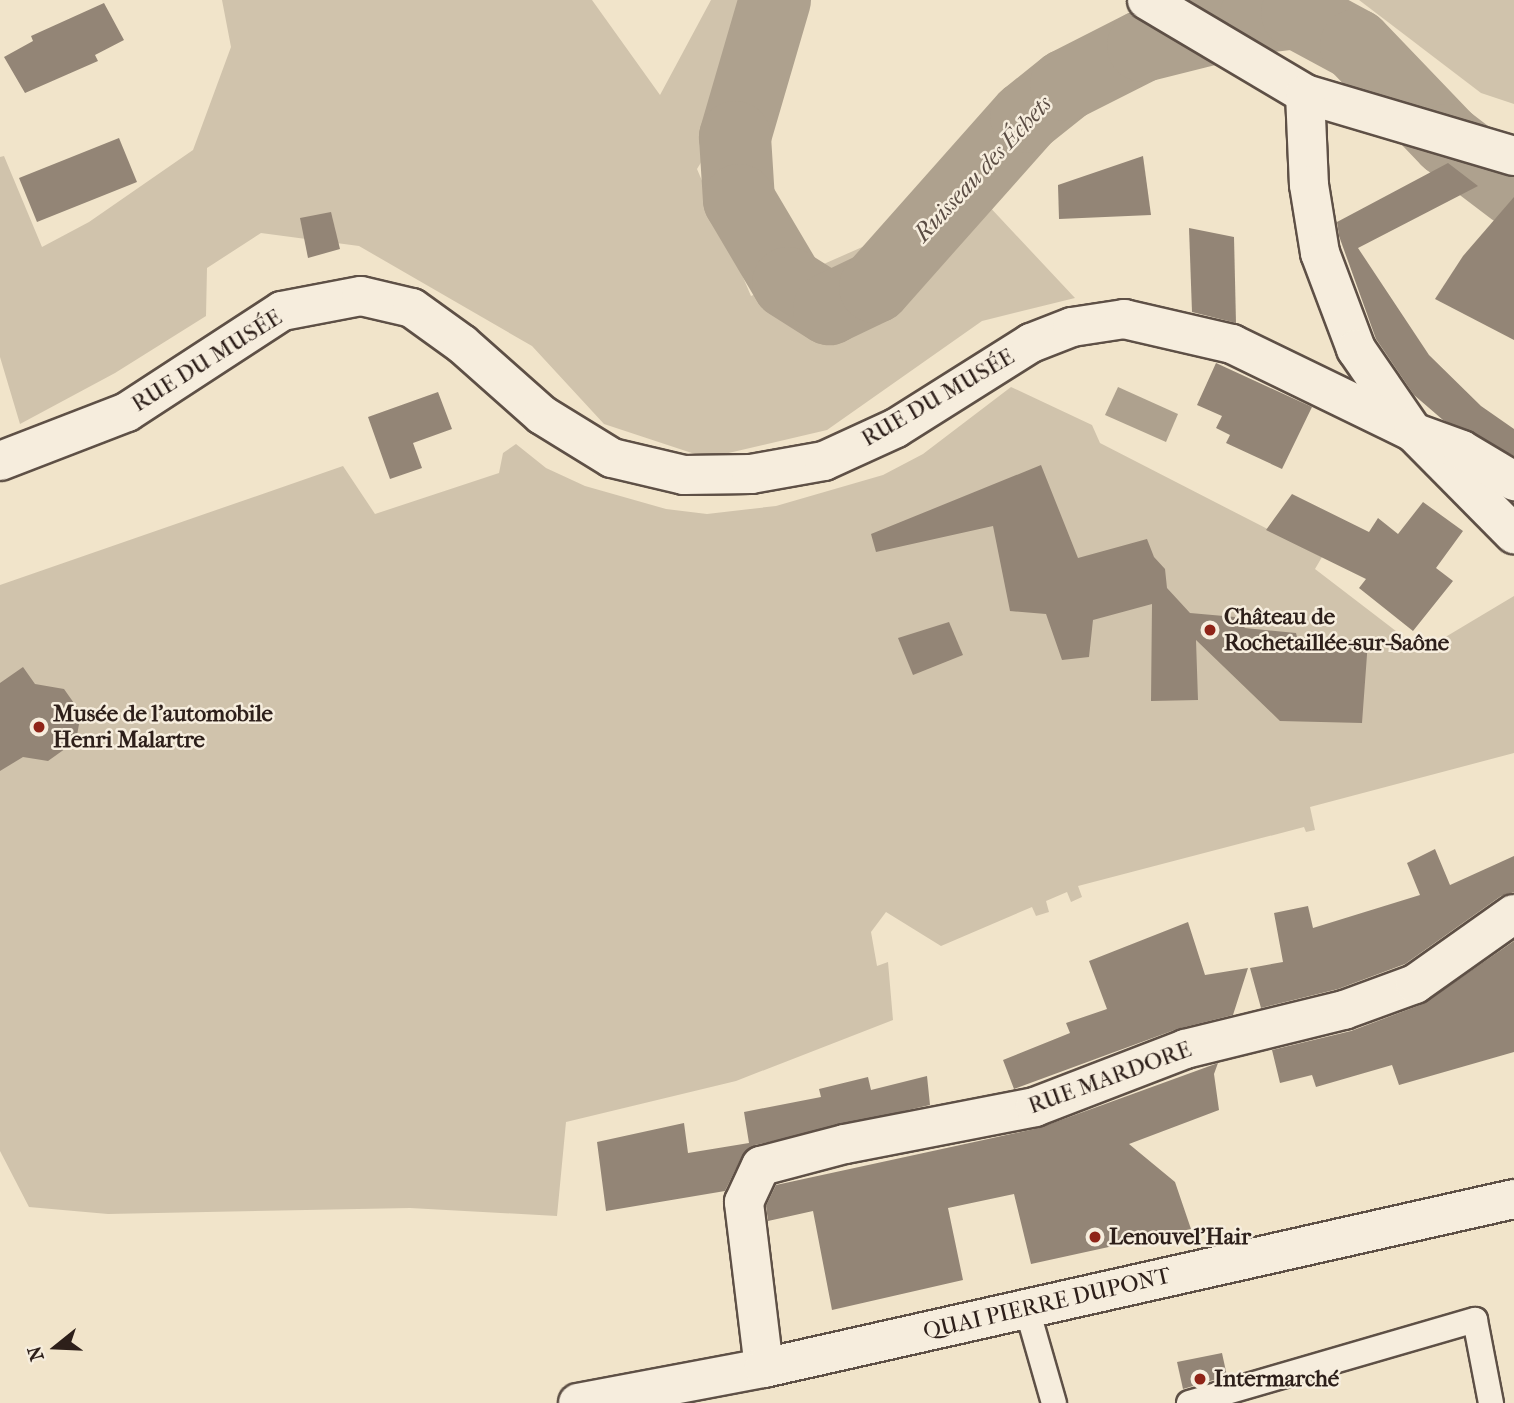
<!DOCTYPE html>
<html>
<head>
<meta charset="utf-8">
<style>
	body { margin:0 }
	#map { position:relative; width:1514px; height:1403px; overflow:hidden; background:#f1e4ca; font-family:"IM FELL French Canon",serif }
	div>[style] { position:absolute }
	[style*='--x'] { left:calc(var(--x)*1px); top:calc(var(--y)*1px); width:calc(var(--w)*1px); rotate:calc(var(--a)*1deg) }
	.green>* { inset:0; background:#d0c3ac }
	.water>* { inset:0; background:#aea18e }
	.river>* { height:72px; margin:-36px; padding:0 36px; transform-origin:36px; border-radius:36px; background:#aea18e }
	.building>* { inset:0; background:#938576 }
	.roads { filter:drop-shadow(2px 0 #5e5046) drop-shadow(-2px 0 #5e5046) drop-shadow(0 2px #5e5046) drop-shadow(0 -2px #5e5046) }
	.lane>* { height:24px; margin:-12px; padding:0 12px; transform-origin:12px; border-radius:12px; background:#f6eddd }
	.street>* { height:38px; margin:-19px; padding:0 19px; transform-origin:19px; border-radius:19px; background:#f6eddd }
	.secondary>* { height:38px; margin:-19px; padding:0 19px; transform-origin:19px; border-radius:19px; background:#f6eddd }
	.dots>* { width:19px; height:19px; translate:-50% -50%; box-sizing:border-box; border:4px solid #f6eddd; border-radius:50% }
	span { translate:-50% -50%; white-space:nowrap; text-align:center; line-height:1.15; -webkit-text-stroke:5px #f6eddd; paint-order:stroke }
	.street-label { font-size:23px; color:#2d1f1a }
	.poi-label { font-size:23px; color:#2d1f1a; font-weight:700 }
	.left { translate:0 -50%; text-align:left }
	.water-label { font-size:24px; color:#5a4c43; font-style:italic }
	.north { position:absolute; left:21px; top:1312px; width:70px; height:70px; -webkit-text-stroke:5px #f6eddd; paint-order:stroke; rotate:252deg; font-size:19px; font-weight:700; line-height:28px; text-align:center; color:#2d1f1a }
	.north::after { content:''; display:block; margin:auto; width:24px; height:32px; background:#2d1f1a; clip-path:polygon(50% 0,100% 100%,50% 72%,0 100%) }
</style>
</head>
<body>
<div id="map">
	<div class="green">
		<div style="clip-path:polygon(222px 0,592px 0,660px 95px,711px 0,800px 0,697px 169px,751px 296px,901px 230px,986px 203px,1075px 298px,982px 321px,827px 430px,707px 458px,604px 424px,532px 346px,359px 246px,261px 233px,207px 268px,206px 316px,115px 373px,20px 424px,0 357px,0 157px,4px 156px,42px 247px,89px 222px,193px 150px,231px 47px)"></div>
		<div style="clip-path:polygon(1359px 0,1514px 0,1514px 104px,1481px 93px)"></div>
		<div style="clip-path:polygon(1011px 387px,1092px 425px,1100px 443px,1322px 557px,1315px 569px,1422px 651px,1514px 596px,1514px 753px,1310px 807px,1315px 830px,1306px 832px,1304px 827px,1078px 886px,1082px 897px,1071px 902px,1067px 892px,1046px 901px,1049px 912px,1036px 916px,1032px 907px,941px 946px,886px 912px,871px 932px,877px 966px,888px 962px,893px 1020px,736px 1081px,566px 1122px,557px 1216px,410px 1208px,108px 1214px,29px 1207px,0 1151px,0 585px,343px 466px,375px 514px,499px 473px,503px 453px,516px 444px,546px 468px,585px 486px,666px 509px,707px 514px,776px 506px,883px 475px,923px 454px)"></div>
	</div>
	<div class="water">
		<div style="clip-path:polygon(760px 0,793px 0,757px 119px,749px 182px,760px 221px,732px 232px,713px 182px,717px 142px)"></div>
		<div style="clip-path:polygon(1279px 0,1327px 14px,1285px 31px,1251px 31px,1216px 9px)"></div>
		<div style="clip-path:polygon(1156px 28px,1187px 48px,1112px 73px,1080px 89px,1039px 121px,994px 137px,1040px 92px)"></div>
		<div style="clip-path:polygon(1357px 35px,1395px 67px,1439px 124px,1514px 179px,1514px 201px,1442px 145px,1365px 62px,1337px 42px)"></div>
		<div style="clip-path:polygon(994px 168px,937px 240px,886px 291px,837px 318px,813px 324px,795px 320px,745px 259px,779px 247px,812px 275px,851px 280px,894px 253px,956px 182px)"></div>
		<div style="clip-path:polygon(1118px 387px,1178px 414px,1166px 442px,1105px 415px)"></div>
	</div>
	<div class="river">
		<div style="--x:775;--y:0;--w:143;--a:106.3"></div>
		<div style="--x:735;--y:137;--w:63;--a:86.4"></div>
		<div style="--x:739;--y:200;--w:96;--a:59.4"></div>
		<div style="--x:788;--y:283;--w:49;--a:32.4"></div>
		<div style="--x:829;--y:309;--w:51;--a:-25.6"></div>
		<div style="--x:875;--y:287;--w:227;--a:-48.4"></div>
		<div style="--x:1026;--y:117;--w:51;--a:-38.7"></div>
		<div style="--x:1066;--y:85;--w:86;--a:-26.9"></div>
		<div style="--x:1143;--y:46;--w:115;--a:-14"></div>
		<div style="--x:1255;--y:18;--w:42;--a:-6.8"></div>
		<div style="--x:1297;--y:13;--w:67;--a:28.5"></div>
		<div style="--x:1356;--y:45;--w:132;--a:46.2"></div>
		<div style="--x:1447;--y:140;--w:84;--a:37.3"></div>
	</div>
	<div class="building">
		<div style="clip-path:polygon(104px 3px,124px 40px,95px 55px,98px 61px,25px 93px,4px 57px,33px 41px,31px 36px)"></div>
		<div style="clip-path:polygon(119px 138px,137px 182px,37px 222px,19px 178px)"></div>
		<div style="clip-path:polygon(1143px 156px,1151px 215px,1059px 219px,1058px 185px)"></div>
		<div style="clip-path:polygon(1448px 163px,1478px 186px,1358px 248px,1429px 355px,1481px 406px,1514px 429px,1514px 456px,1443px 420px,1414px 395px,1376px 339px,1339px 236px,1337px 222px)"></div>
		<div style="clip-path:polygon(1514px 197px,1514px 340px,1435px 299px,1463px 256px)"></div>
		<div style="clip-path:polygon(331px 212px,340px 249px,308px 258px,300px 218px)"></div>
		<div style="clip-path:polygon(1189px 228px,1234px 237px,1236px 323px,1192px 312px)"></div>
		<div style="clip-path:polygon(1216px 363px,1312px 407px,1282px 469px,1226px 443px,1230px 435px,1216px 428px,1222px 416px,1197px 405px)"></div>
		<div style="clip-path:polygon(438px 392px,452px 429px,413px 443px,422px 468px,390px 479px,368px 417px)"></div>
		<div style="clip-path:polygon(1041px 465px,1078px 558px,1147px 539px,1154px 557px,1165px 569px,1167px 588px,1190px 613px,1235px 617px,1245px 628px,1296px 633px,1297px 637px,1368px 641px,1362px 723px,1280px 721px,1196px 640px,1198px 700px,1151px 701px,1152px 604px,1093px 620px,1089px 657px,1062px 660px,1046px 614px,1010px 611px,993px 526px,876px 552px,871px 534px)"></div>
		<div style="clip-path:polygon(1292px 494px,1369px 532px,1378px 518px,1398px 534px,1423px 502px,1463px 531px,1436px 568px,1453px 581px,1413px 631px,1359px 588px,1366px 579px,1266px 530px)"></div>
		<div style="clip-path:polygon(949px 622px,963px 655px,913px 675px,898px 638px)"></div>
		<div style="clip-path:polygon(23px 667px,35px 684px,64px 689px,81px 713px,76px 741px,48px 761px,23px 757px,0 771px,0 683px)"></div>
		<div style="clip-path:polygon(1435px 849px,1450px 885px,1514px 856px,1514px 892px,1501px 896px,1405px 964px,1338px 989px,1261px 1008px,1250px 968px,1283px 962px,1274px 913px,1308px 906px,1313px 928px,1420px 895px,1407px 863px)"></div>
		<div style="clip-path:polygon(1188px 922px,1205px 975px,1248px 968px,1233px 1015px,1177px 1029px,1014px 1089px,1003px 1060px,1070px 1033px,1066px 1023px,1107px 1009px,1089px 961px)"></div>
		<div style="clip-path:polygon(1514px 941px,1514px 1052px,1399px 1085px,1392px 1065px,1316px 1087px,1312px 1075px,1280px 1083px,1272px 1050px,1351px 1031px,1423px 1004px)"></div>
		<div style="clip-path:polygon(1218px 1063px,1214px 1074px,1219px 1110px,1129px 1144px,1175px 1182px,1191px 1229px,1031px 1264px,1014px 1194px,948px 1208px,963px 1280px,832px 1310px,813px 1211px,768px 1221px,766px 1206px,776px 1185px,1039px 1128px)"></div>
		<div style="clip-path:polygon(927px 1076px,930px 1105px,755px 1145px,742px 1156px,725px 1191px,606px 1211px,597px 1142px,684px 1123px,688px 1153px,749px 1143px,744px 1112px,821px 1097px,819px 1089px,868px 1077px,871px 1090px)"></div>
		<div style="clip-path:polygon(1222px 1353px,1227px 1376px,1183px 1389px,1177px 1362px)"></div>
	</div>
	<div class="roads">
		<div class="lane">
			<div style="--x:1027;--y:1309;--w:98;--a:74"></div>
			<div style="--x:1189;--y:1403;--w:298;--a:-16.2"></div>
			<div style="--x:1475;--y:1320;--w:85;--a:79.1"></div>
		</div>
		<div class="street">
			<div style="--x:1147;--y:0;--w:184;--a:30.7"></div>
			<div style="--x:1305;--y:94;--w:218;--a:16.5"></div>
			<div style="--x:1305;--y:94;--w:91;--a:87.5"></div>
			<div style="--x:1309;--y:185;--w:69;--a:80.8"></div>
			<div style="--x:1320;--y:253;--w:103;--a:69.4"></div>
			<div style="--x:1356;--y:349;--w:101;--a:55.5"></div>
			<div style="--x:1413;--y:432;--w:144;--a:45.3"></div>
			<div style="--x:0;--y:461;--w:136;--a:-21.1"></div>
			<div style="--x:127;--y:412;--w:185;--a:-33.1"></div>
			<div style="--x:282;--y:311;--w:80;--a:-10.8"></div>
			<div style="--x:361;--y:296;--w:52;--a:13.2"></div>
			<div style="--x:412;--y:308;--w:62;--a:35.8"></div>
			<div style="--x:462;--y:344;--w:107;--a:41.6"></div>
			<div style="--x:542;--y:415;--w:82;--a:31.6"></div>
			<div style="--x:612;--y:458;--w:74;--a:13.3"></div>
			<div style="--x:684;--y:475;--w:67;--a:-0.9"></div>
			<div style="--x:751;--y:474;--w:74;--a:-10.1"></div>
			<div style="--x:824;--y:461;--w:79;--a:-24.6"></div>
			<div style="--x:896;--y:428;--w:160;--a:-32.2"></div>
			<div style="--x:1031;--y:343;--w:44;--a:-21.3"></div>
			<div style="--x:1072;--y:327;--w:53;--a:-8.7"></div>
			<div style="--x:1124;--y:319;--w:111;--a:13"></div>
			<div style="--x:1232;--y:344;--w:201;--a:25.9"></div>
			<div style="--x:1413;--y:432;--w:52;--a:20.2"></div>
			<div style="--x:1462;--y:450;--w:61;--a:30.8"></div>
			<div style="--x:764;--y:1368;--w:167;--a:-96.9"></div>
			<div style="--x:744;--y:1202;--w:40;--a:-65"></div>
			<div style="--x:761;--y:1166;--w:87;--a:-14.7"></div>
			<div style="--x:845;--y:1144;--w:194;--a:-11"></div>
			<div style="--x:1035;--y:1107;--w:161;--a:-21.1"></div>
			<div style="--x:1185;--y:1049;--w:164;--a:-13.8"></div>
			<div style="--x:1344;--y:1010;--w:76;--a:-20.1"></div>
			<div style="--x:1415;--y:984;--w:121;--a:-35.3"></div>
		</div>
		<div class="secondary">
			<div style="--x:578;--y:1403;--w:189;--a:-10.7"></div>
			<div style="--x:764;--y:1368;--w:769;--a:-12.7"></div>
		</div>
	</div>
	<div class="dots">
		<div style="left:1210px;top:630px;background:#8f2418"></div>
		<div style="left:39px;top:727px;background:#8f2418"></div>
		<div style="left:1095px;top:1237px;background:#8f2418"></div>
		<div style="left:1200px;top:1379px;background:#8f2418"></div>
	</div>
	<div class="street-label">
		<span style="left:207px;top:361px;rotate:-32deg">RUE DU MUSÉE</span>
		<span style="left:938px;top:398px;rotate:-30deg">RUE DU MUSÉE</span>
		<span style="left:1110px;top:1078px;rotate:-20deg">RUE MARDORE</span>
		<span style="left:1047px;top:1304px;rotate:-13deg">QUAI PIERRE DUPONT</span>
	</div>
	<div class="poi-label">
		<span class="left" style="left:1224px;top:630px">Château de<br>Rochetaillée-sur-Saône</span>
		<span class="left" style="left:53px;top:727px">Musée de l'automobile<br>Henri Malartre</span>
		<span class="left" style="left:1109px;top:1237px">Lenouvel'Hair</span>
		<span class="left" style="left:1214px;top:1379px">Intermarché</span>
	</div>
	<div class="water-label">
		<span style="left:983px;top:169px;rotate:-47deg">Ruisseau des Échets</span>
	</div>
	<div class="north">N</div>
</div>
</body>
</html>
